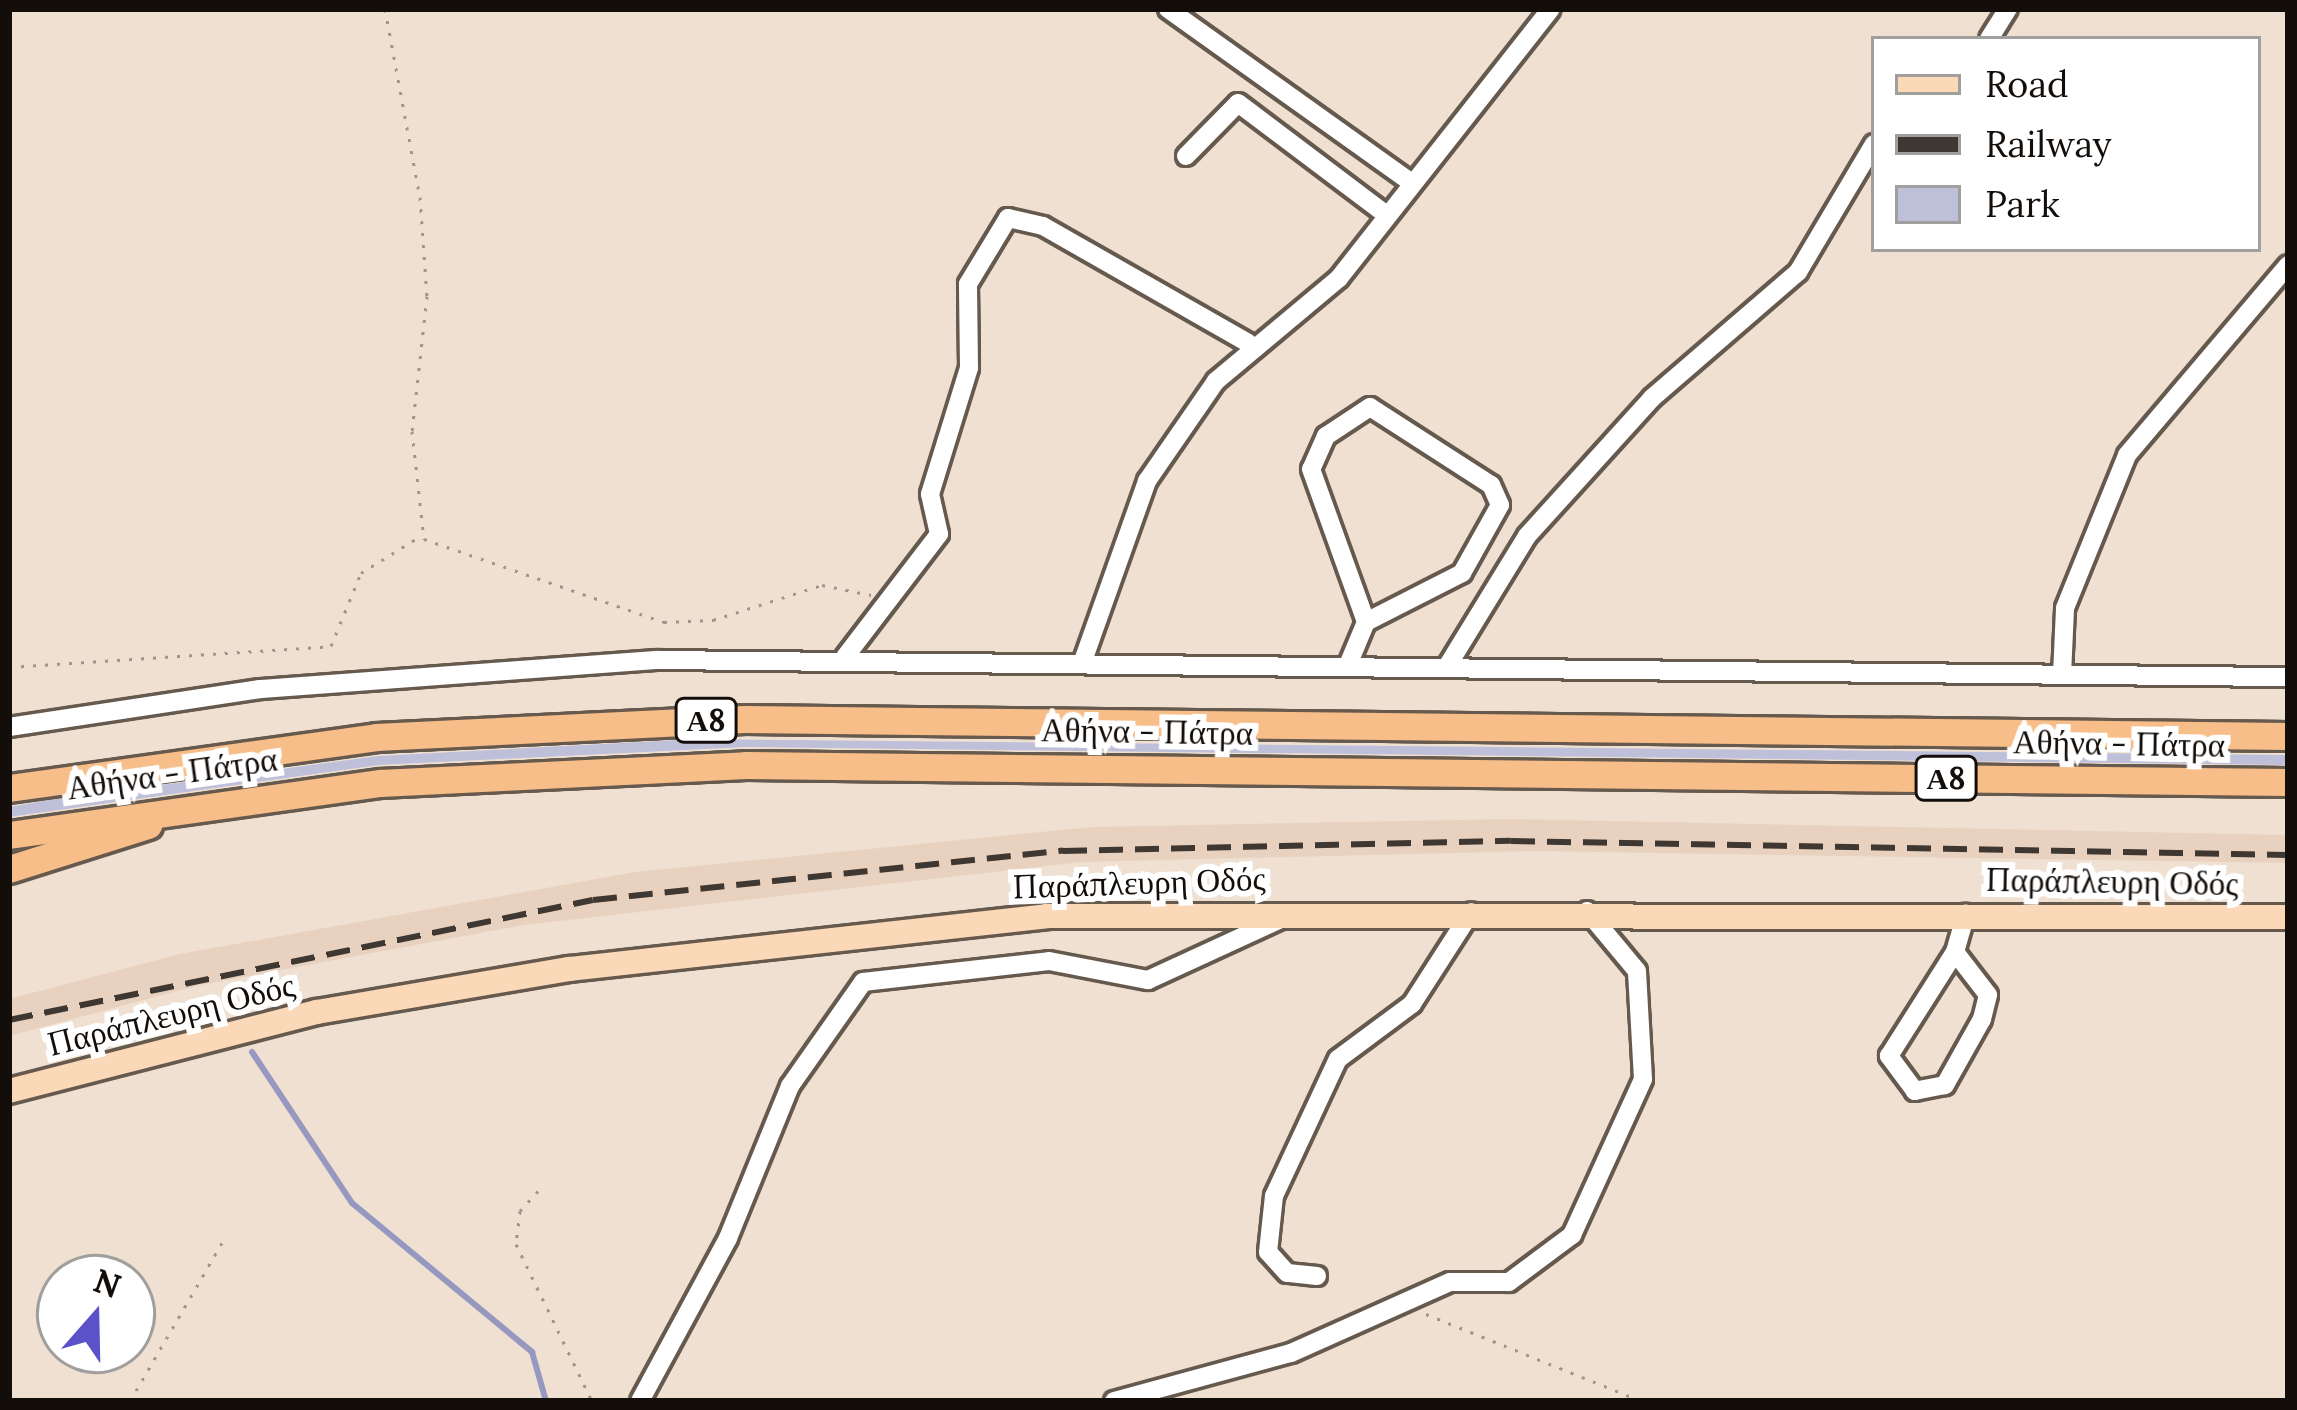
<!DOCTYPE html>
<html>
<head>
<meta charset="utf-8">
<style>
	body { margin:0 }
	#map { position:relative; width:2297px; height:1410px; overflow:hidden; background:#efe0d2; font-family:Lora,serif }
	div>[style] { position:absolute }
	[style*='--x'] { left:calc(var(--x)*1px); top:calc(var(--y)*1px); width:calc(var(--w)*1px); rotate:calc(var(--a)*1deg) }
	.built>* { inset:0; background:#e8d2bf }
	.green>* { inset:0; background:#bec0d9 }
	.stream>* { height:6px; margin:-3px; padding:0 3px; transform-origin:3px; border-radius:3px; background:#9698bf }
	.path>* { height:3px; margin-top:-1.5px; transform-origin:0; background:repeating-linear-gradient(90deg,#a1958b 0 3px,transparent 0 12px) }
	.roads { filter:drop-shadow(3px 0 #66594d) drop-shadow(-3px 0 #66594d) drop-shadow(0 3px #66594d) drop-shadow(0 -3px #66594d) }
	.minor>* { height:18px; margin:-9px; padding:0 9px; transform-origin:9px; border-radius:9px; background:#fff }
	.major>* { height:24px; margin:-12px; padding:0 12px; transform-origin:12px; border-radius:12px; background:#fbd8b8 }
	.highway>* { height:27px; margin:-13.5px; padding:0 13.5px; transform-origin:13.5px; border-radius:13.5px; background:#f8be89 }
	.rail>* { height:6px; margin-top:-3px; transform-origin:0; background:repeating-linear-gradient(90deg,#3f3731 0 24px,transparent 0 36px) }
	span { translate:-50% -50%; white-space:nowrap; text-align:center; line-height:1.15; -webkit-text-stroke:12px #fff; paint-order:stroke }
	.shield-label span { padding:3px 9px; background:#fff; border:3px solid; border-radius:9px; -webkit-text-stroke-width:0 }
	.shield-label { font-size:30px; color:#140e0a; font-weight:700 }
	.street-label { font-size:33px; color:#140e0a }
	.frame { position:absolute; inset:0; border:12px solid #140e0a; pointer-events:none }
	.legend { position:absolute; left:1871px; top:36px; width:390px; height:216px; box-sizing:border-box; background:#fff; border:3px solid #a19f9d; margin:0; padding:15px 21px; list-style:none; font-size:36px; color:#140e0a }
	.legend li { display:flex; align-items:center; gap:24px; height:60px }
	.legend b { width:60px; border:3px solid #a19f9d }
	.north { position:absolute; left:36px; top:1254px; width:120px; height:120px; box-sizing:border-box; background:#fff; border:3px solid #a19f9d; border-radius:50%; rotate:20deg; font-size:33px; font-weight:700; line-height:48px; text-align:center; color:#140e0a }
	.north::after { content:''; display:block; margin:auto; width:42px; height:54px; background:#5b51c9; clip-path:polygon(50% 0,100% 100%,50% 72%,0 100%) }
</style>
</head>
<body>
<div id="map">
	<div class="built">
		<div style="clip-path:polygon(1511px 819px,2288px 835px,2288px 863px,1532px 851px,1081px 862px,524px 925px,200px 985px,9px 1036px,9px 999px,180px 954px,635px 872px,1092px 827px)"></div>
	</div>
	<div class="green">
		<div style="clip-path:polygon(698px 739px,2288px 755px,2288px 765px,746px 747px,379px 765px,9px 817px,9px 807px,50px 800px,378px 756px)"></div>
	</div>
	<div class="stream">
		<div style="--x:252;--y:1052;--w:181;--a:56.5"></div>
		<div style="--x:352;--y:1203;--w:234;--a:39.6"></div>
		<div style="--x:532;--y:1352;--w:51;--a:74.1"></div>
	</div>
	<div class="path">
		<div style="--x:385;--y:9;--w:191;--a:79.5"></div>
		<div style="--x:420;--y:197;--w:99;--a:86"></div>
		<div style="--x:427;--y:296;--w:136;--a:96.3"></div>
		<div style="--x:412;--y:431;--w:109;--a:83.7"></div>
		<div style="--x:424;--y:539;--w:254;--a:19.1"></div>
		<div style="--x:664;--y:622;--w:49;--a:-2.3"></div>
		<div style="--x:713;--y:620;--w:114;--a:-17.8"></div>
		<div style="--x:822;--y:585;--w:50;--a:11.5"></div>
		<div style="--x:9;--y:667;--w:323;--a:-3.7"></div>
		<div style="--x:331;--y:646;--w:79;--a:-67.7"></div>
		<div style="--x:361;--y:573;--w:72;--a:-31.9"></div>
		<div style="--x:538;--y:1191;--w:27;--a:132"></div>
		<div style="--x:520;--y:1211;--w:33;--a:97"></div>
		<div style="--x:516;--y:1244;--w:174;--a:64.2"></div>
		<div style="--x:1426;--y:1314;--w:232;--a:22"></div>
		<div style="--x:130;--y:1401;--w:183;--a:-59.8"></div>
	</div>
	<div class="roads">
		<div class="minor">
			<div style="--x:1168;--y:9;--w:300;--a:35.5"></div>
			<div style="--x:1989;--y:39;--w:36;--a:-58"></div>
			<div style="--x:1186;--y:156;--w:74;--a:-45.5"></div>
			<div style="--x:1238;--y:103;--w:183;--a:37"></div>
			<div style="--x:845;--y:657;--w:155;--a:-52.6"></div>
			<div style="--x:939;--y:534;--w:41;--a:-102.7"></div>
			<div style="--x:930;--y:494;--w:132;--a:-72.8"></div>
			<div style="--x:969;--y:368;--w:84;--a:-90.7"></div>
			<div style="--x:968;--y:284;--w:77;--a:-58.8"></div>
			<div style="--x:1008;--y:218;--w:36;--a:13"></div>
			<div style="--x:1043;--y:226;--w:236;--a:29.7"></div>
			<div style="--x:1084;--y:658;--w:188;--a:-70.4"></div>
			<div style="--x:1147;--y:481;--w:121;--a:-55.4"></div>
			<div style="--x:1216;--y:381;--w:160;--a:-39.9"></div>
			<div style="--x:1339;--y:278;--w:342;--a:-51.8"></div>
			<div style="--x:1348;--y:665;--w:47;--a:-67.3"></div>
			<div style="--x:1366;--y:622;--w:108;--a:-27"></div>
			<div style="--x:1462;--y:573;--w:78;--a:-60.8"></div>
			<div style="--x:1500;--y:505;--w:22;--a:-114"></div>
			<div style="--x:1491;--y:485;--w:144;--a:-147.2"></div>
			<div style="--x:1370;--y:407;--w:53;--a:146.6"></div>
			<div style="--x:1326;--y:436;--w:36;--a:114"></div>
			<div style="--x:1311;--y:469;--w:163;--a:70.2"></div>
			<div style="--x:1448;--y:665;--w:151;--a:-58.5"></div>
			<div style="--x:1527;--y:536;--w:186;--a:-47.8"></div>
			<div style="--x:1652;--y:398;--w:193;--a:-40.8"></div>
			<div style="--x:1798;--y:272;--w:149;--a:-59.3"></div>
			<div style="--x:2062;--y:675;--w:67;--a:-87.4"></div>
			<div style="--x:2065;--y:608;--w:165;--a:-67.9"></div>
			<div style="--x:2127;--y:455;--w:249;--a:-49.7"></div>
			<div style="--x:9;--y:727;--w:254;--a:-8.6"></div>
			<div style="--x:260;--y:689;--w:398;--a:-4.2"></div>
			<div style="--x:657;--y:660;--w:1631;--a:0.6"></div>
			<div style="--x:1955;--y:952;--w:54;--a:52.5"></div>
			<div style="--x:1988;--y:995;--w:25;--a:104"></div>
			<div style="--x:1982;--y:1019;--w:76;--a:119.3"></div>
			<div style="--x:1945;--y:1085;--w:31;--a:169"></div>
			<div style="--x:1915;--y:1091;--w:44;--a:-126.6"></div>
			<div style="--x:1889;--y:1056;--w:123;--a:-57.6"></div>
			<div style="--x:1955;--y:952;--w:40;--a:-74"></div>
			<div style="--x:1317;--y:1276;--w:30;--a:-174"></div>
			<div style="--x:1287;--y:1273;--w:28;--a:-132"></div>
			<div style="--x:1268;--y:1252;--w:56;--a:-83.9"></div>
			<div style="--x:1274;--y:1196;--w:151;--a:-65"></div>
			<div style="--x:1338;--y:1059;--w:92;--a:-36.6"></div>
			<div style="--x:1412;--y:1004;--w:109;--a:-57.3"></div>
			<div style="--x:640;--y:1401;--w:185;--a:-61.6"></div>
			<div style="--x:728;--y:1238;--w:164;--a:-67.8"></div>
			<div style="--x:790;--y:1086;--w:127;--a:-54.9"></div>
			<div style="--x:863;--y:982;--w:187;--a:-6.4"></div>
			<div style="--x:1049;--y:961;--w:101;--a:10.9"></div>
			<div style="--x:1148;--y:980;--w:149;--a:-24.7"></div>
			<div style="--x:1114;--y:1401;--w:183;--a:-15.2"></div>
			<div style="--x:1291;--y:1353;--w:174;--a:-24.1"></div>
			<div style="--x:1450;--y:1282;--w:59;--a:0"></div>
			<div style="--x:1509;--y:1282;--w:79;--a:-36.7"></div>
			<div style="--x:1572;--y:1235;--w:171;--a:-65.5"></div>
			<div style="--x:1643;--y:1079;--w:108;--a:-93.2"></div>
			<div style="--x:1637;--y:971;--w:78;--a:-129.8"></div>
		</div>
		<div class="major">
			<div style="--x:9;--y:1091;--w:318;--a:-14.4"></div>
			<div style="--x:317;--y:1012;--w:256;--a:-9.7"></div>
			<div style="--x:569;--y:969;--w:480;--a:-6.3"></div>
			<div style="--x:1046;--y:916;--w:1242;--a:0.05"></div>
		</div>
		<div class="highway">
			<div style="--x:9;--y:788;--w:371;--a:-7.9"></div>
			<div style="--x:376;--y:737;--w:369;--a:-2.8"></div>
			<div style="--x:745;--y:719;--w:1543;--a:0.63"></div>
			<div style="--x:9;--y:835;--w:375;--a:-8"></div>
			<div style="--x:380;--y:783;--w:366;--a:-2.8"></div>
			<div style="--x:746;--y:765;--w:1542;--a:0.63"></div>
			<div style="--x:9;--y:869;--w:146;--a:-17.6"></div>
		</div>
	</div>
	<div class="rail">
		<div style="--x:9;--y:1020;--w:596;--a:-11.61"></div>
		<div style="--x:593;--y:900;--w:473;--a:-6"></div>
		<div style="--x:1063;--y:851;--w:448;--a:-1.3"></div>
		<div style="--x:1511;--y:841;--w:777;--a:1.03"></div>
	</div>
	<div class="shield-label">
		<span style="left:706px;top:720px">Α8</span>
		<span style="left:1946px;top:778px">Α8</span>
	</div>
	<div class="street-label">
		<span style="left:1147px;top:732px;rotate:1deg">Αθήνα - Πάτρα</span>
		<span style="left:2119px;top:744px;rotate:1deg">Αθήνα - Πάτρα</span>
		<span style="left:172px;top:774px;rotate:-8deg">Αθήνα - Πάτρα</span>
		<span style="left:2112px;top:882px;rotate:1deg">Παράπλευρη Οδός</span>
		<span style="left:1139px;top:883px;rotate:-2deg">Παράπλευρη Οδός</span>
		<span style="left:171px;top:1015px;rotate:-14deg">Παράπλευρη Οδός</span>
	</div>
	<div class="frame"></div>
	<ul class="legend">
	<li><b style="height:15px;background:#fbd8b8"></b>Road</li>
	<li><b style="height:15px;background:#3f3731"></b>Railway</li>
	<li><b style="height:33px;background:#bec0d9"></b>Park</li>
	</ul>
	<div class="north">N</div>
</div>
</body>
</html>
